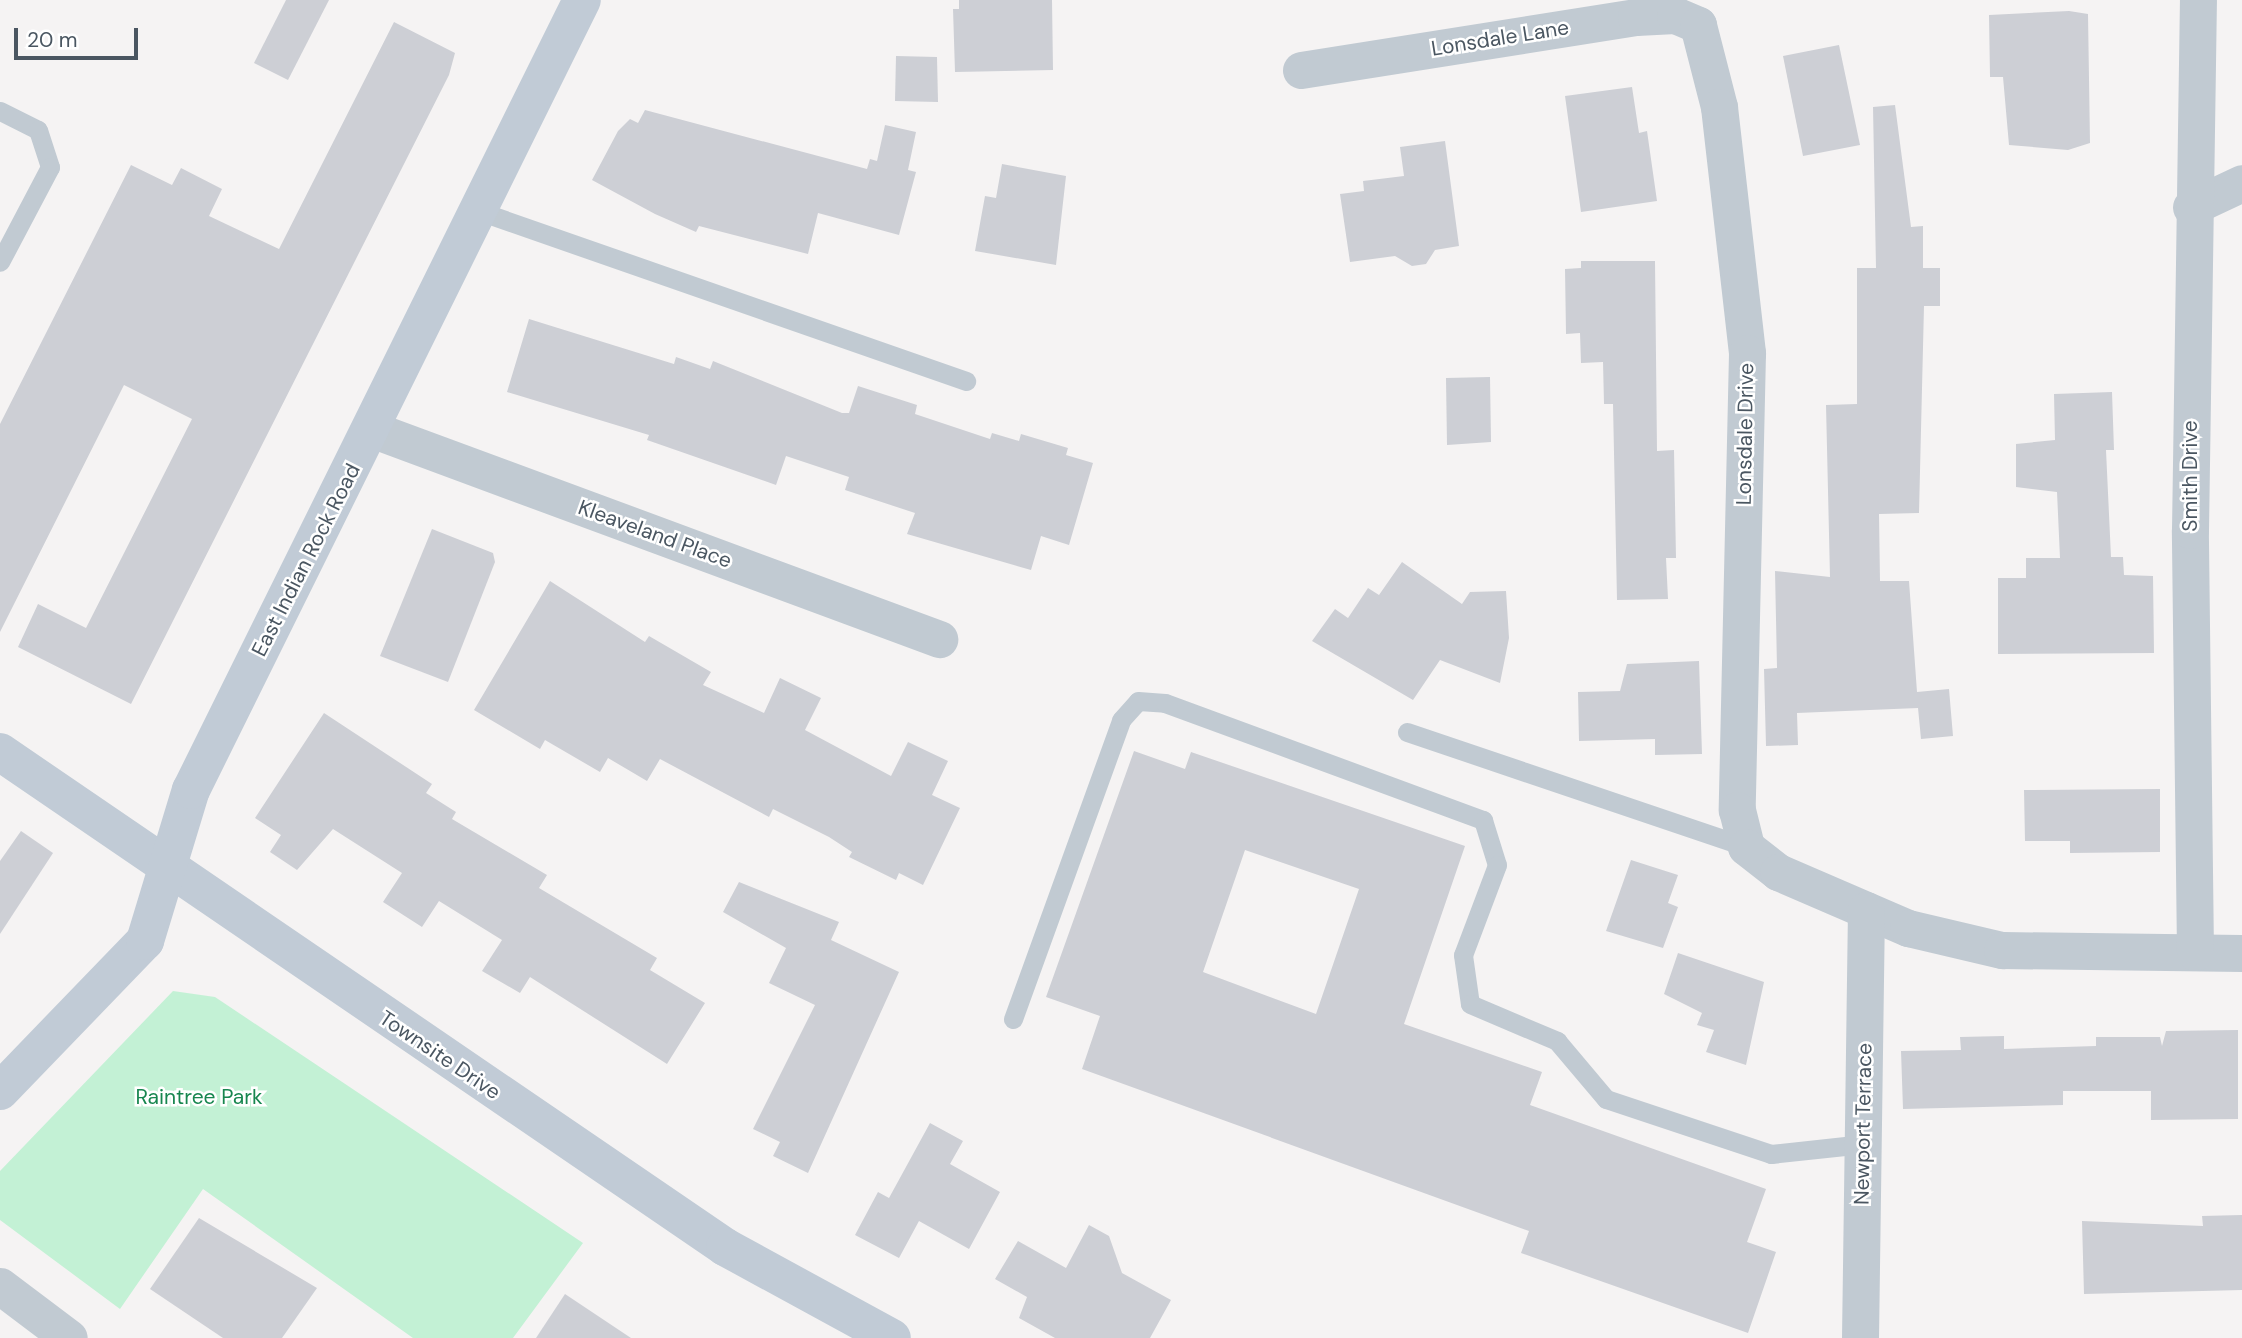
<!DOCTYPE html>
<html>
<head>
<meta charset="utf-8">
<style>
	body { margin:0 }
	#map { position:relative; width:2242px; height:1338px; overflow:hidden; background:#f5f3f3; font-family:"DM Sans",sans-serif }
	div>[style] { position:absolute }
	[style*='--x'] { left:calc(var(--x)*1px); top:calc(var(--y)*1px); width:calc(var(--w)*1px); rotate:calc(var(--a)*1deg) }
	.green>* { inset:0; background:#c3f1d5 }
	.building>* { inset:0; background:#cdcfd5 }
	.lane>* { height:19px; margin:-9.5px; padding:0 9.5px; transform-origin:9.5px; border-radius:9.5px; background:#c1cad2 }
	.street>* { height:37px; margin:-18.5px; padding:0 18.5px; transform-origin:18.5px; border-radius:18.5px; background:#c1cad2 }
	.secondary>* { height:38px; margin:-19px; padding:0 19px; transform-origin:19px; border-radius:19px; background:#c1cbd6 }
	span { translate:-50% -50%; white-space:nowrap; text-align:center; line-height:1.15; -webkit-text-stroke:5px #fff; paint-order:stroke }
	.street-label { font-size:21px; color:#4a5661 }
	.park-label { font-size:21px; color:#17864f }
	.scale { position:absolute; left:14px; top:28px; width:124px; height:32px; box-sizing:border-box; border:4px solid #4a5661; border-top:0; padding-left:9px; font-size:21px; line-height:24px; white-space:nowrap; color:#4a5661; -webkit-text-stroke:5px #fff; paint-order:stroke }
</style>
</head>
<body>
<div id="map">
	<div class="green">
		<div style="clip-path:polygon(173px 991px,215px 997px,583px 1243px,513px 1338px,413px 1338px,203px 1189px,120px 1309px,0 1220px,0 1171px)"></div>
	</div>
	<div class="building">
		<div style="clip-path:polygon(286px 0,329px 0,288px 80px,254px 63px)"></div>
		<div style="clip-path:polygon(959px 0,1052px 0,1053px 70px,955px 72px,953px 9px,959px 9px)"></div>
		<div style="clip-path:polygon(2069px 11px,2088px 14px,2090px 143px,2068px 150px,2009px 145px,2003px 77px,1990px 77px,1989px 15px)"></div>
		<div style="clip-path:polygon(394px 22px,455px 53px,449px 75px,131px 704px,18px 647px,38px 604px,86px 628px,192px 419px,124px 385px,0 632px,0 424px,131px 165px,172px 185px,181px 168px,222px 189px,209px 216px,279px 249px)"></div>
		<div style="clip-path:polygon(1839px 45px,1860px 145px,1803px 156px,1783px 56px)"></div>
		<div style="clip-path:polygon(896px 56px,937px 57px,938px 102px,895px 101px)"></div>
		<div style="clip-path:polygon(1632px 87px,1639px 133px,1647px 131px,1657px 201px,1581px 212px,1565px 96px)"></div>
		<div style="clip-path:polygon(1895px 105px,1911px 227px,1923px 226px,1923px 268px,1940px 268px,1940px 306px,1924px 306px,1919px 513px,1879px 514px,1880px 581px,1909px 581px,1917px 692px,1949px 689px,1953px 736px,1921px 739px,1918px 708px,1797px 713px,1798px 745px,1766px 746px,1764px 669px,1777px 668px,1775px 571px,1830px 577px,1826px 405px,1857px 404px,1857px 268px,1876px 268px,1873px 107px)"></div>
		<div style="clip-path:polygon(645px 110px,867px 169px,870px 159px,877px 161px,885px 125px,916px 132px,908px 170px,916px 172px,899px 235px,818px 213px,808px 254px,699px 226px,696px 232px,655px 214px,592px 180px,618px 131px,630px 119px,638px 123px)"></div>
		<div style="clip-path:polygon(1445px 141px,1459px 246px,1435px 250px,1426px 264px,1412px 266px,1395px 256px,1350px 262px,1340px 194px,1364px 191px,1363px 181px,1404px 176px,1400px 147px)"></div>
		<div style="clip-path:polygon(1002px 164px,1066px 176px,1056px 265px,975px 251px,985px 196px,996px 198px)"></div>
		<div style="clip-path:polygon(1581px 261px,1655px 261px,1657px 451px,1674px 450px,1676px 558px,1666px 558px,1668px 599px,1617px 600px,1613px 404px,1604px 404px,1603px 362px,1581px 363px,1580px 333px,1566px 334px,1565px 269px,1581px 268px)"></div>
		<div style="clip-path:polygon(529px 319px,674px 364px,676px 357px,710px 369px,713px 361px,842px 413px,849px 413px,858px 386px,917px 405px,915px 414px,990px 439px,992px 433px,1019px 441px,1021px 434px,1068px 448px,1066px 455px,1093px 463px,1069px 545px,1041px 536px,1031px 570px,907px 534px,915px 513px,845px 490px,849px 477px,786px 456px,776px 485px,647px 440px,649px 435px,507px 392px)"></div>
		<div style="clip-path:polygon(1490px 377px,1491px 442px,1447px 445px,1446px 378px)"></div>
		<div style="clip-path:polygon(2112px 392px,2114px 450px,2106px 450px,2111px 557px,2123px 557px,2124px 575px,2153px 576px,2154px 653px,1998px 654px,1998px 578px,2026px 578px,2026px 558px,2060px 558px,2057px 492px,2016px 487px,2016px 444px,2055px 440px,2054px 394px)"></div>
		<div style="clip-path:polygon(432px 529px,493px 553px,495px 562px,448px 682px,380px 656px)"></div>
		<div style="clip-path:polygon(1402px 562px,1462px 604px,1470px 592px,1506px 591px,1509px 638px,1500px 683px,1440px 660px,1413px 700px,1312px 641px,1335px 609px,1348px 618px,1368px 588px,1379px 595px)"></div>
		<div style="clip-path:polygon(550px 581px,645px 642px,649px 636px,711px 672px,703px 685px,764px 713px,780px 678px,821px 698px,805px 730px,891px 776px,908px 742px,948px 761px,932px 795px,960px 808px,923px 885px,899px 873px,896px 880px,849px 857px,852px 852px,829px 837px,773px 809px,769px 817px,660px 759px,647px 781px,608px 758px,600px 772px,545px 740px,540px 749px,474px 710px)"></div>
		<div style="clip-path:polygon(1699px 661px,1702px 754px,1655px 755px,1655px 739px,1579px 741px,1578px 692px,1620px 691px,1627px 664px)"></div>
		<div style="clip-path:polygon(324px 713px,432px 784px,426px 793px,456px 812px,452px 819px,547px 875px,539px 888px,657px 958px,650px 970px,705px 1003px,667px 1064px,530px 977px,520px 993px,482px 971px,502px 940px,439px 901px,422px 927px,383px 902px,402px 873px,333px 829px,297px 870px,270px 852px,281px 835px,255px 818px)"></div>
		<div style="clip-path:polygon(evenodd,1134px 751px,1185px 769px,1191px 752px,1465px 846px,1404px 1024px,1542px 1072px,1530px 1105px,1766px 1189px,1747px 1242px,1776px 1252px,1748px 1333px,1521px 1253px,1529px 1231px,1082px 1069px,1100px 1016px,1046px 997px,1134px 751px,1245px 850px,1359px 889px,1316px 1014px,1203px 972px,1245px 850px)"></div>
		<div style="clip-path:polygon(2160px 789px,2160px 852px,2070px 853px,2070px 841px,2025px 841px,2024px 790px)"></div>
		<div style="clip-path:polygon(21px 831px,53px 853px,0 934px,0 861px)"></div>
		<div style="clip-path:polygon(1631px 860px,1678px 875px,1668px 903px,1678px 907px,1663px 948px,1606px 931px)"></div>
		<div style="clip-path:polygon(739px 882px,839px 922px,831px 940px,899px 972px,808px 1173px,773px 1156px,780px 1142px,753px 1129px,815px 1005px,769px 983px,786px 948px,723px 912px)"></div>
		<div style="clip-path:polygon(1678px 953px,1764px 982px,1746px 1065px,1706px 1052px,1714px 1030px,1697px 1025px,1702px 1013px,1664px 994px)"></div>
		<div style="clip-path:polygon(2238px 1030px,2238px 1119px,2151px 1120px,2151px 1091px,2063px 1091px,2063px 1105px,1903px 1109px,1901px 1051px,1961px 1050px,1960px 1037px,2004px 1036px,2004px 1049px,2096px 1046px,2096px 1037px,2160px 1037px,2162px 1046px,2166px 1031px)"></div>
		<div style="clip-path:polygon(930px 1123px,963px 1141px,950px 1164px,1000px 1192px,969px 1249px,919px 1221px,899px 1258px,855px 1235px,878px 1192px,889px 1198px)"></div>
		<div style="clip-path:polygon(2242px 1215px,2242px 1290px,2084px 1294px,2082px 1221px,2203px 1226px,2202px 1216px)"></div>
		<div style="clip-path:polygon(199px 1218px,317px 1288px,282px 1338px,223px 1338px,150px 1289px)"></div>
		<div style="clip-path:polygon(1089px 1225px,1109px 1236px,1122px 1273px,1171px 1300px,1150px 1338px,1055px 1338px,1019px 1318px,1027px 1297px,995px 1279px,1018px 1241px,1066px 1268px)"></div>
		<div style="clip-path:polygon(565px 1294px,631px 1338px,536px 1338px)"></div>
	</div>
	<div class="lane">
		<div style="--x:0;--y:111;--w:42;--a:26.6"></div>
		<div style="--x:38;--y:130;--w:39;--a:72"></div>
		<div style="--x:50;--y:167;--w:107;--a:117.8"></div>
		<div style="--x:479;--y:211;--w:516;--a:19.24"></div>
		<div style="--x:1407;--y:732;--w:358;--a:18.7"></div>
		<div style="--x:1013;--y:1019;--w:318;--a:-70.1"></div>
		<div style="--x:1121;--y:720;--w:25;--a:-48"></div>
		<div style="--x:1138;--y:701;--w:27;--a:4"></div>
		<div style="--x:1165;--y:703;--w:339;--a:20.2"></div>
		<div style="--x:1483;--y:820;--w:47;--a:72.7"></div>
		<div style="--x:1497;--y:865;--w:96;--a:110.7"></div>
		<div style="--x:1463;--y:955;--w:49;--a:81.9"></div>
		<div style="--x:1470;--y:1004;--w:95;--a:23"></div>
		<div style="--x:1557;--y:1041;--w:76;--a:49.8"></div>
		<div style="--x:1606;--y:1099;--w:174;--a:18.4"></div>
		<div style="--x:1771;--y:1154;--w:93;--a:-6.2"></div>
	</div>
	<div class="street">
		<div style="--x:1301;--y:70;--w:339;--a:-9"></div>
		<div style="--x:1636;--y:17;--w:39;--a:-3"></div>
		<div style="--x:1675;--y:15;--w:25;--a:23"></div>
		<div style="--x:1698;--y:25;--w:85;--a:75.6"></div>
		<div style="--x:1719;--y:107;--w:248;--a:83.5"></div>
		<div style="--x:1747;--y:353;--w:457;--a:91.3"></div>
		<div style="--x:1737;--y:810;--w:38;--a:76"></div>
		<div style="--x:1746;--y:847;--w:41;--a:38"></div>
		<div style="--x:1778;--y:872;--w:142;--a:23.3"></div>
		<div style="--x:1908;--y:928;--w:97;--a:13.2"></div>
		<div style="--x:2002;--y:950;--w:240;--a:0.7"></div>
		<div style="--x:2191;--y:207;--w:56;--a:-25.2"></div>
		<div style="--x:371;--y:429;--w:606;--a:20.29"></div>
		<div style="--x:2195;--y:952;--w:422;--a:-90.7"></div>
		<div style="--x:2190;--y:530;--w:530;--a:-89.14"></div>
		<div style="--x:0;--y:1286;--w:86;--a:37"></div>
		<div style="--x:1860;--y:1338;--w:428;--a:-89.2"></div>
	</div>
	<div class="secondary">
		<div style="--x:0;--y:752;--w:878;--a:34.32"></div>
		<div style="--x:725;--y:1247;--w:190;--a:28.6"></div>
		<div style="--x:0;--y:1091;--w:209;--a:-46"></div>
		<div style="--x:145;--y:941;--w:158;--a:-73.1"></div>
		<div style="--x:191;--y:790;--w:881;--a:-63.67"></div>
	</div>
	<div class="street-label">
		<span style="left:1500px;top:38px;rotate:-9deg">Lonsdale Lane</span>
		<span style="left:1745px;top:434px;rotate:-89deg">Lonsdale Drive</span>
		<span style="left:2190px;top:476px;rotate:-90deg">Smith Drive</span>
		<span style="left:655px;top:534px;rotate:20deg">Kleaveland Place</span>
		<span style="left:306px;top:560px;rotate:-63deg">East Indian Rock Road</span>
		<span style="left:440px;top:1055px;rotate:34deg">Townsite Drive</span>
		<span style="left:1863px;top:1124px;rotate:-89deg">Newport Terrace</span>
	</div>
	<div class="park-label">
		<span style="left:199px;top:1097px">Raintree Park</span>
	</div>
	<div class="scale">20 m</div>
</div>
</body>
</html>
